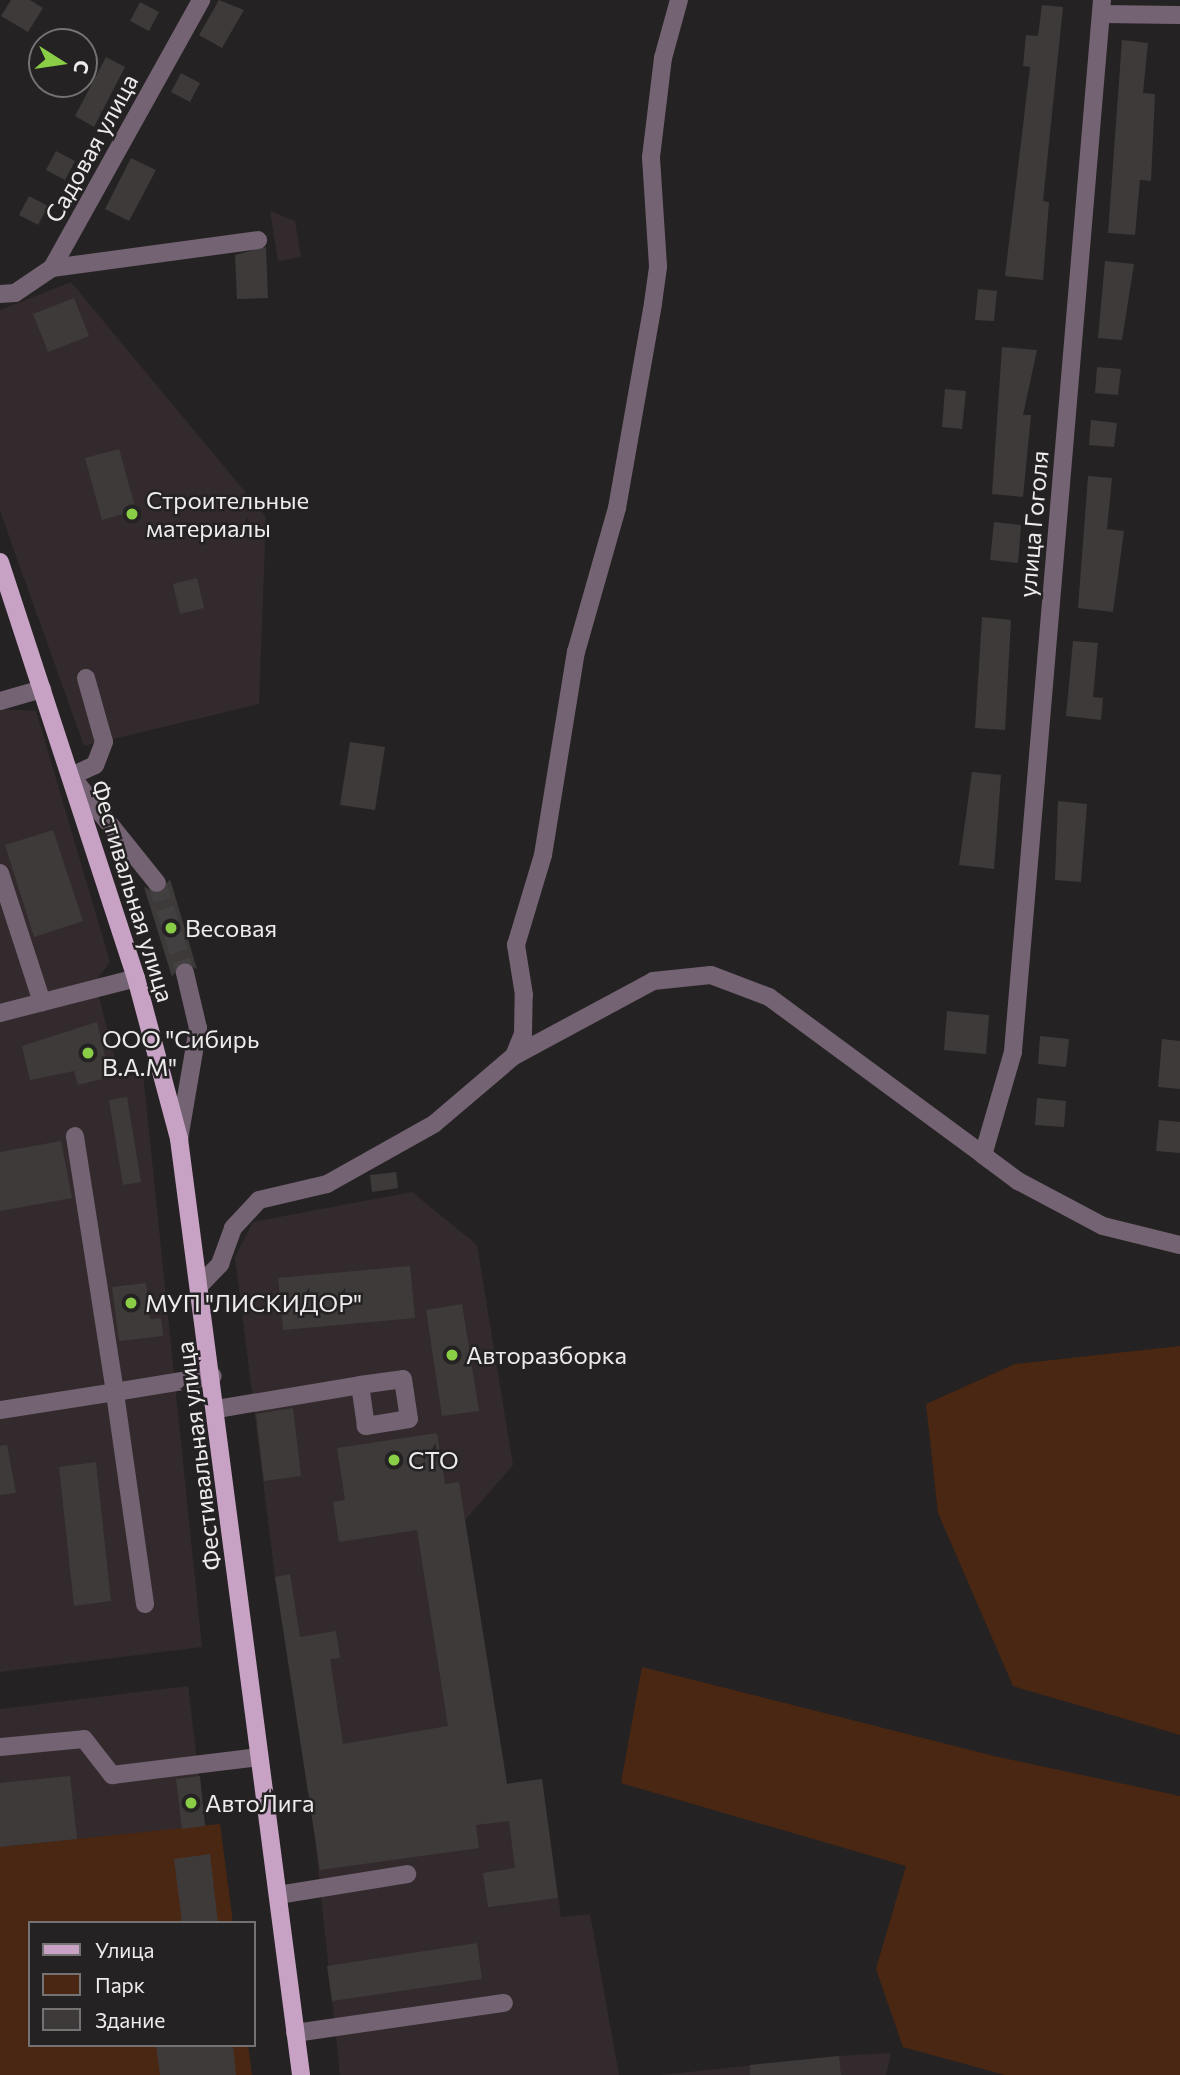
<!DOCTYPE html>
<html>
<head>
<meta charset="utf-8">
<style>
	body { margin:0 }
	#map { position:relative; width:1180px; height:2075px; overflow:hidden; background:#252223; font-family:Commissioner,sans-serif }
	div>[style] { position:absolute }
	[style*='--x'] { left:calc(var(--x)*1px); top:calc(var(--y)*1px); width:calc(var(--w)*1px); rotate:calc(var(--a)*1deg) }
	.built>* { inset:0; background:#332a2d }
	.green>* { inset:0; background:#4a2712 }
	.building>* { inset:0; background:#3e3a3a }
	.minor-tunnel>* { height:18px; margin-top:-9px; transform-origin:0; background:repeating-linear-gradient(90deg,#434041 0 18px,transparent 0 27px) }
	.minor>* { height:18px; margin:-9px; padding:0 9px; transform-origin:9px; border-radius:9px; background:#746373 }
	.major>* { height:18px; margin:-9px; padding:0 9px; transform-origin:9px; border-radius:9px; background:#c7a2c4 }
	.dots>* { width:19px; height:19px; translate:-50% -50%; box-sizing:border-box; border:4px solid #252223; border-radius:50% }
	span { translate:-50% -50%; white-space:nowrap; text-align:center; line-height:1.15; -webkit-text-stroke:5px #252223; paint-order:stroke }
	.street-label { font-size:24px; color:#edebec }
	.poi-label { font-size:24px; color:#edebec }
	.left { translate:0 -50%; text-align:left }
	.legend { position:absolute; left:28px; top:1921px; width:228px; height:126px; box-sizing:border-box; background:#252223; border:2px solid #757273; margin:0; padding:9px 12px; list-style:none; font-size:21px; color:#edebec }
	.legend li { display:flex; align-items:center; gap:14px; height:35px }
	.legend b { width:35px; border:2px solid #757273 }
	.north { position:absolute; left:28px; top:28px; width:70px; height:70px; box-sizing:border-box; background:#252223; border:2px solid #757273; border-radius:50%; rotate:102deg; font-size:19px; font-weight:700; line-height:28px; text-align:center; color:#edebec }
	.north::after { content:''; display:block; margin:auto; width:24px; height:32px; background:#8ace47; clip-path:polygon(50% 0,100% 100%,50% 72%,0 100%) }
</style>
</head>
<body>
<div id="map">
	<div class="built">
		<div style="clip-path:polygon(270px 211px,295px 221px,301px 257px,278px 261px)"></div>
		<div style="clip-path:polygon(71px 282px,266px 517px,259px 704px,84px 746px,0 511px,0 310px)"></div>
		<div style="clip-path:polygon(0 700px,3px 709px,36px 711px,110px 962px,95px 982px,120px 1077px,143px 1073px,202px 1647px,0 1672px)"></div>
		<div style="clip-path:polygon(412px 1192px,477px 1245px,513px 1465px,465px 1520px,505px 1771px,312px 1802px,275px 1577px,235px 1257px,253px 1222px)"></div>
		<div style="clip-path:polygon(188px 1686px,205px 1826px,0 1847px,0 1709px)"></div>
		<div style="clip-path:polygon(542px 1779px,561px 1917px,590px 1914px,619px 2075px,340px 2075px,312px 1810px)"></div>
		<div style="clip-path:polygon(891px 2053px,886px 2075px,661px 2075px,839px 2056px)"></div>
	</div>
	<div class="green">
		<div style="clip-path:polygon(1180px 1346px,1180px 1735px,1013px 1686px,938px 1513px,926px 1404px,1015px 1364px)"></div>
		<div style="clip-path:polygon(642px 1667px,994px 1756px,1180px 1796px,1180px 2075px,1005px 2075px,903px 2047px,876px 1969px,906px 1866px,621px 1783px)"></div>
		<div style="clip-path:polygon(220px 1824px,233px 1923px,30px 1923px,30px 2045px,248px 2045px,252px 2075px,0 2075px,0 1847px)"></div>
	</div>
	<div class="building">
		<div style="clip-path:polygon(11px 0,30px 0,43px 8px,28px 32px,1px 16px)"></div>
		<div style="clip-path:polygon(219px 0,244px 10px,222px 48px,199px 35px)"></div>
		<div style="clip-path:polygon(140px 2px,159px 12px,149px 31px,130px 21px)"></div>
		<div style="clip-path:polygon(1042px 5px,1063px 7px,1043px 201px,1049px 202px,1043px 280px,1005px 276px,1030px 67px,1023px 66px,1026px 35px,1038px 36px)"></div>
		<div style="clip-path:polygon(1122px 40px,1148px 43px,1143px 93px,1155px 94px,1151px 181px,1140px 180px,1135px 235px,1108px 233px)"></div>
		<div style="clip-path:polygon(106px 57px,125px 67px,94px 127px,75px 116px)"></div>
		<div style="clip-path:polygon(181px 73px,200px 83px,190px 102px,171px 92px)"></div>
		<div style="clip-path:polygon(56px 151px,75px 161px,65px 180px,46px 170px)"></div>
		<div style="clip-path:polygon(131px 158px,156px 170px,129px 221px,105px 209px)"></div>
		<div style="clip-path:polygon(29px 196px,48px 206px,38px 225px,19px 215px)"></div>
		<div style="clip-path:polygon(266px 247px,268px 298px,237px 299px,235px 255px)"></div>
		<div style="clip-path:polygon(1105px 261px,1134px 264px,1122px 340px,1098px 338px)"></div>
		<div style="clip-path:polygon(978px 289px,997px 291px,994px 321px,975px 320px)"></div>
		<div style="clip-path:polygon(74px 298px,89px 336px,48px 352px,33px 314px)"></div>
		<div style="clip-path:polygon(1002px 347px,1037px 350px,1023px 415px,1031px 415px,1023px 497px,992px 494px)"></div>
		<div style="clip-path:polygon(1097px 367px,1121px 369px,1118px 395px,1095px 393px)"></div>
		<div style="clip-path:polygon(945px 389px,966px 391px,962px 429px,942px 427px)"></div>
		<div style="clip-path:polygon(1091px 420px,1117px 423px,1114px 447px,1089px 445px)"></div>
		<div style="clip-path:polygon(119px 449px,136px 510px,102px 520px,85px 458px)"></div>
		<div style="clip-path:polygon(1088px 476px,1112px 478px,1107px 529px,1124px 531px,1113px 612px,1078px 608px)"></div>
		<div style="clip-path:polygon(994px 522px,1021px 525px,1018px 563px,990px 560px)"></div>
		<div style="clip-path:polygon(197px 578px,204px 608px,180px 614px,173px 584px)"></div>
		<div style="clip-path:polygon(982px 617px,1011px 620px,1005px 730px,975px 728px)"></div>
		<div style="clip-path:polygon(1073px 641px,1098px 643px,1093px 697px,1103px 698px,1101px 720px,1066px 716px)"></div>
		<div style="clip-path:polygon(350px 742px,385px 747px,375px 810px,340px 805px)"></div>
		<div style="clip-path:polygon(972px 772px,1001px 775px,994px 869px,959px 865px)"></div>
		<div style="clip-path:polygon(1058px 801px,1087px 804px,1081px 882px,1055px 880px)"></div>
		<div style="clip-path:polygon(53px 830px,83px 921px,34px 937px,5px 845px)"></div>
		<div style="clip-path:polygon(170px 879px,197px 969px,182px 962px,172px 977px,144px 887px,159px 894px)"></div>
		<div style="clip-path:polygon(947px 1011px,989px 1015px,986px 1054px,944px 1050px)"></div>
		<div style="clip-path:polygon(97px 1022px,110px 1077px,78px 1085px,74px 1071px,30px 1080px,22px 1046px)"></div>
		<div style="clip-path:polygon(1040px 1036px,1069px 1039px,1066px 1067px,1038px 1064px)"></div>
		<div style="clip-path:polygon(1162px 1039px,1180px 1041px,1180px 1089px,1158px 1087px)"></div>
		<div style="clip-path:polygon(127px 1097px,141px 1182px,123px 1185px,109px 1100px)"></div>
		<div style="clip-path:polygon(1037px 1098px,1066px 1101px,1064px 1127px,1035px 1125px)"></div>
		<div style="clip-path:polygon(1159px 1120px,1180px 1122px,1180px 1153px,1156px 1151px)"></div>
		<div style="clip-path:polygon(61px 1141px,72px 1198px,0 1211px,0 1152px)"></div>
		<div style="clip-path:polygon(396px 1172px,398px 1188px,372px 1192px,370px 1175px)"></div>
		<div style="clip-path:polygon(410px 1266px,415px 1318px,283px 1330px,278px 1278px)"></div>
		<div style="clip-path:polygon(146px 1283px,150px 1319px,161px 1318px,163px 1336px,119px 1341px,112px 1287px)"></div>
		<div style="clip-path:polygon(462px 1304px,479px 1411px,442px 1416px,426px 1310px)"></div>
		<div style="clip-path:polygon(293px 1408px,301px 1476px,264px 1481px,256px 1414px)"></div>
		<div style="clip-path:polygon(437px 1433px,445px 1484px,459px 1482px,507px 1784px,542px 1779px,558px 1898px,488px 1907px,483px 1873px,515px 1868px,509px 1821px,476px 1825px,479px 1848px,320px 1870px,275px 1577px,290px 1574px,300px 1637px,336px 1631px,340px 1658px,330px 1659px,343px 1744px,448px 1726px,417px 1530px,339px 1542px,333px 1502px,345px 1500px,337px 1448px)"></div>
		<div style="clip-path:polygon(7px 1445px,16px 1493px,0 1495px,0 1446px)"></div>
		<div style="clip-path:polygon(96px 1462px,111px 1601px,74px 1606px,59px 1467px)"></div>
		<div style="clip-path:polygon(70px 1776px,77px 1839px,0 1847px,0 1783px)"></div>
		<div style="clip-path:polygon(200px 1776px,205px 1826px,182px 1829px,176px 1779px)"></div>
		<div style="clip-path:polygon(210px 1854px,218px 1923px,182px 1923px,174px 1859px)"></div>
		<div style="clip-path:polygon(477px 1943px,482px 1979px,332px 2001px,327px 1966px)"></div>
		<div style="clip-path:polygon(156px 2045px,233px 2045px,236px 2075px,160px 2075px)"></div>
		<div style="clip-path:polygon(839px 2056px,841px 2075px,750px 2075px,750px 2065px)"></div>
	</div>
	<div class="minor-tunnel">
		<div style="--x:157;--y:883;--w:94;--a:72.7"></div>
	</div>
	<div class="minor">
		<div style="--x:1102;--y:0;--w:1056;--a:94.84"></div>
		<div style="--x:1013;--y:1052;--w:107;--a:106.2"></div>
		<div style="--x:983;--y:1155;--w:44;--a:36.6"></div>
		<div style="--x:1018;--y:1181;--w:96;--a:27.9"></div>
		<div style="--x:1103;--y:1226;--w:79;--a:13.9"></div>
		<div style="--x:1101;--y:14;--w:79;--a:0.7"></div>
		<div style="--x:52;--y:268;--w:208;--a:-7.7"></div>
		<div style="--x:0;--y:294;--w:15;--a:-4"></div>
		<div style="--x:15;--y:293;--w:45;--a:-34"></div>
		<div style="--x:52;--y:268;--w:307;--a:-60.9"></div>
		<div style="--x:86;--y:678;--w:66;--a:74.3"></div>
		<div style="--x:104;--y:742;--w:25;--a:111"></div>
		<div style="--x:95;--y:765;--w:26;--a:155"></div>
		<div style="--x:71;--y:776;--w:137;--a:51.2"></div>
		<div style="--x:0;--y:701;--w:44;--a:-15.9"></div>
		<div style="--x:0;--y:873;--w:136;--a:72"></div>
		<div style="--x:0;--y:1013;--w:140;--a:-14.4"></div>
		<div style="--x:514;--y:1056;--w:158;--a:-28.3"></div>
		<div style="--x:653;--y:981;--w:58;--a:-5.9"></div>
		<div style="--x:711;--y:975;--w:62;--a:20.8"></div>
		<div style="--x:769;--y:997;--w:266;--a:36.4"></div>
		<div style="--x:179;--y:1139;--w:113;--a:-80.3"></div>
		<div style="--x:198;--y:1028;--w:57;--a:-103.3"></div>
		<div style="--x:201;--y:1284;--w:28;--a:-46"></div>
		<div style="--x:220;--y:1264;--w:38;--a:-70"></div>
		<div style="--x:233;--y:1228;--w:38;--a:-47"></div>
		<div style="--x:259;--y:1200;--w:70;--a:-13.2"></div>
		<div style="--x:327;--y:1184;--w:123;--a:-29.3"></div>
		<div style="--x:434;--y:1124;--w:105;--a:-40.4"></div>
		<div style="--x:514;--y:1056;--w:24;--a:-68"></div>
		<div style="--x:523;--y:1034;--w:39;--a:-89"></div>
		<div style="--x:524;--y:995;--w:51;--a:-99.1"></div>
		<div style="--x:516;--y:945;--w:94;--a:-73.3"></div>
		<div style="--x:543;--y:855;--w:206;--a:-80.8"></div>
		<div style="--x:576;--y:652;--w:150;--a:-74.1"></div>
		<div style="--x:617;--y:508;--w:208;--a:-80"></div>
		<div style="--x:653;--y:303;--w:37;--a:-82"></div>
		<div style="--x:658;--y:266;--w:109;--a:-93.7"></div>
		<div style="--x:651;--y:157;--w:100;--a:-83.1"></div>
		<div style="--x:663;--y:58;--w:60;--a:-74.6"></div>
		<div style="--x:217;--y:1409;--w:145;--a:-9.5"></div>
		<div style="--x:360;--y:1385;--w:43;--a:-7.9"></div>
		<div style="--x:403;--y:1379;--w:40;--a:81.5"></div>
		<div style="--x:409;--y:1419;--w:44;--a:170.8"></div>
		<div style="--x:366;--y:1426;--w:41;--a:-98.3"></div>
		<div style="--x:0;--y:1410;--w:116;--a:-8.9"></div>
		<div style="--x:115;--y:1392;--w:259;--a:-98.9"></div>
		<div style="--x:145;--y:1604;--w:214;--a:-98.1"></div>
		<div style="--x:115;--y:1392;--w:99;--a:-9.3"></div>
		<div style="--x:0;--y:1747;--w:84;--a:-5.4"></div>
		<div style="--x:84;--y:1739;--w:46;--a:52.1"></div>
		<div style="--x:112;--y:1775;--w:148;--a:-7"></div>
		<div style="--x:278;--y:1895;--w:131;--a:-9.2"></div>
		<div style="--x:295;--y:2033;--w:211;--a:-8.2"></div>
	</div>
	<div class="major">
		<div style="--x:0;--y:562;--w:438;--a:71.9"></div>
		<div style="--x:136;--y:978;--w:167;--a:75"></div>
		<div style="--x:179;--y:1139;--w:944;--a:82.57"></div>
	</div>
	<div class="dots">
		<div style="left:132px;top:514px;background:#8ace47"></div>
		<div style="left:171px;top:928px;background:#8ace47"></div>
		<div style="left:88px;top:1053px;background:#8ace47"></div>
		<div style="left:131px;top:1303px;background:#8ace47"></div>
		<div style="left:452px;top:1355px;background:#8ace47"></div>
		<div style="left:394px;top:1460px;background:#8ace47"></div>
		<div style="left:191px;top:1803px;background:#8ace47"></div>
	</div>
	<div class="street-label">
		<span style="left:91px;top:148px;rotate:-61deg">Садовая улица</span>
		<span style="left:1033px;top:524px;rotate:-85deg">улица Гоголя</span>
		<span style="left:133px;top:891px;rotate:73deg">Фестивальная улица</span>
		<span style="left:198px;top:1456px;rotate:-97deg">Фестивальная улица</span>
	</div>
	<div class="poi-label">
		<span class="left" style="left:146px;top:514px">Строительные<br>материалы</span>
		<span class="left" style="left:185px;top:928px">Весовая</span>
		<span class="left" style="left:102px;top:1053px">ООО "Сибирь<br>В.А.М"</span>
		<span class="left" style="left:145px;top:1303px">МУП "ЛИСКИДОР"</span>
		<span class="left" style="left:466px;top:1355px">Авторазборка</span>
		<span class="left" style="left:408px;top:1460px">СТО</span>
		<span class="left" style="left:205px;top:1803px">АвтоЛига</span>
	</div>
	<ul class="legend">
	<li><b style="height:9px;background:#c7a2c4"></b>Улица</li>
	<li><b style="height:19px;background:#4a2712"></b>Парк</li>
	<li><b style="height:19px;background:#3e3a3a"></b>Здание</li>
	</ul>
	<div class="north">С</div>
</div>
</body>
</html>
